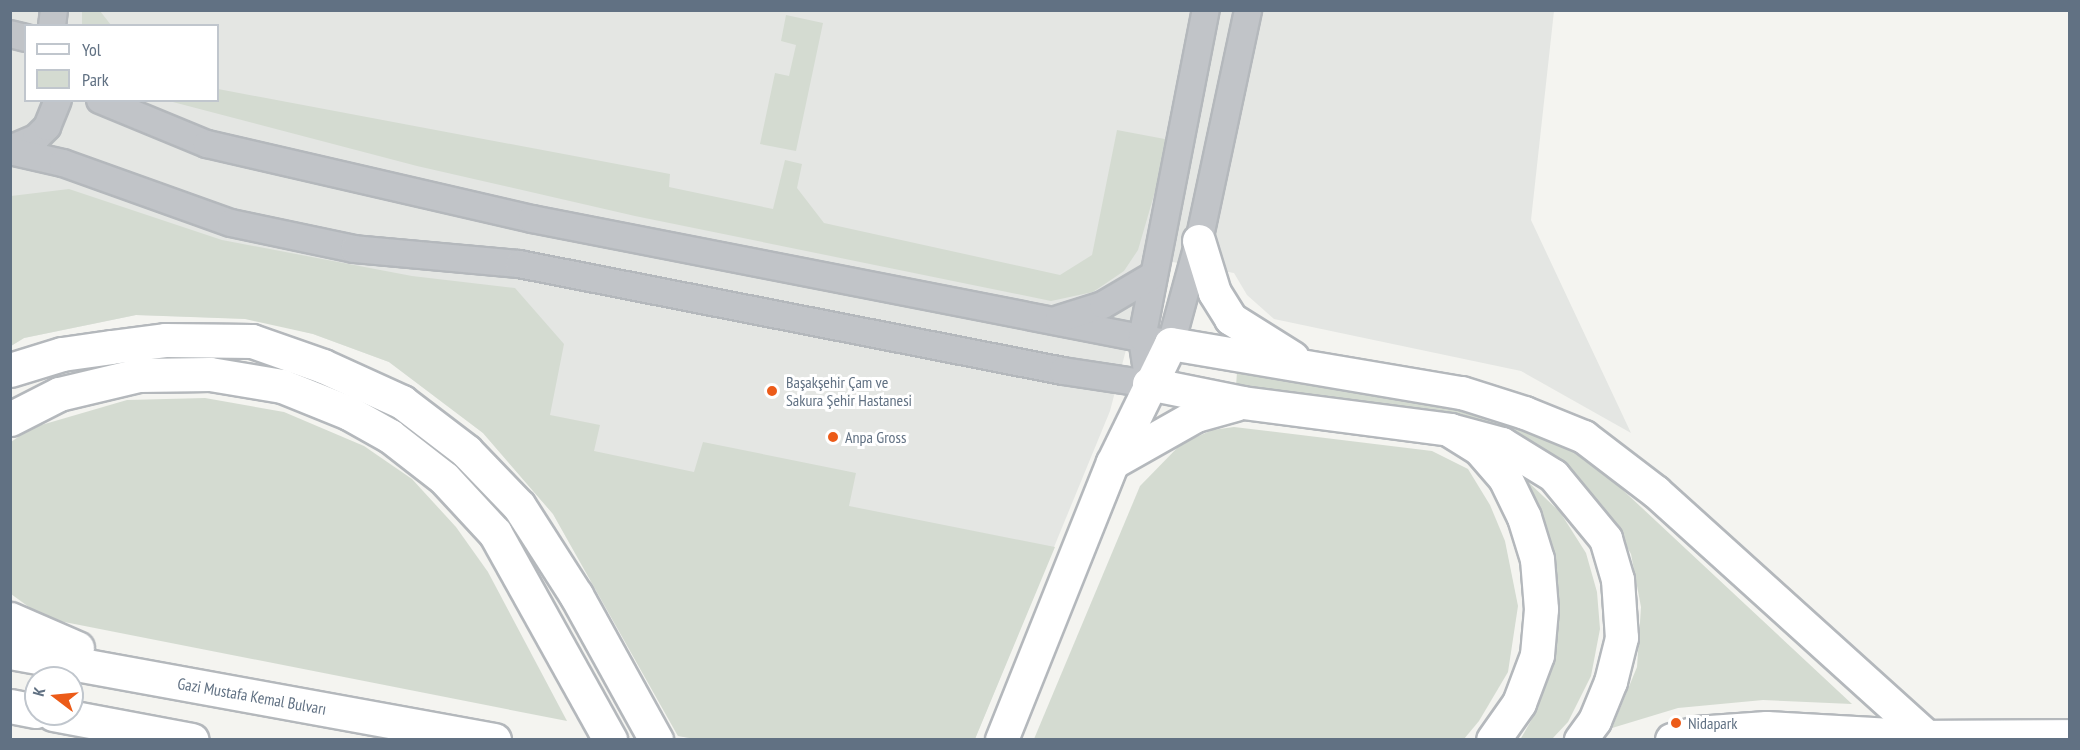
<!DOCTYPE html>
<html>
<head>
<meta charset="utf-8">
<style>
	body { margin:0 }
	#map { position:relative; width:2080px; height:750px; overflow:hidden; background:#f4f4f0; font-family:"PT Sans Narrow",sans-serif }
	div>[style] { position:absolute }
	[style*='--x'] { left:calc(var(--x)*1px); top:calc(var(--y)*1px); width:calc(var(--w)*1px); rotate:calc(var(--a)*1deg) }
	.built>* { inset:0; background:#e4e6e3 }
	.green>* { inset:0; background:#d4dbd1 }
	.roads { filter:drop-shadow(2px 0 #b4b8bc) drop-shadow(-2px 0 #b4b8bc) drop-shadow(0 2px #b4b8bc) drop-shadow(0 -2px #b4b8bc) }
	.tertiary>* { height:26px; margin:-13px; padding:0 13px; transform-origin:13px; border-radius:13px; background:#c1c4c8 }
	.primary>* { height:32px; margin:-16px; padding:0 16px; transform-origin:16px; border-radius:16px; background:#fff }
	.trunk>* { height:33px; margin:-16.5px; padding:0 16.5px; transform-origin:16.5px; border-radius:16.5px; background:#fff }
	.dots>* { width:16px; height:16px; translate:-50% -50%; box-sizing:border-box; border:3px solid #fff; border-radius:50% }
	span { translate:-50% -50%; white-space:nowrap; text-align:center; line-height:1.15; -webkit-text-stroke:6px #fff; paint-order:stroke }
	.poi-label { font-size:16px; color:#617183 }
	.left { translate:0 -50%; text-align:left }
	.street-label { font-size:16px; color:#617183 }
	.frame { position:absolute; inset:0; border:12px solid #617183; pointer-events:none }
	.legend { position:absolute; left:24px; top:24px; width:195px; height:78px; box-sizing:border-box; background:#fff; border:2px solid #c0c6cd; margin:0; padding:8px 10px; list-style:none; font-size:18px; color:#617183 }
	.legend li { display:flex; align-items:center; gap:12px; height:30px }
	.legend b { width:30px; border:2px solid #c0c6cd }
	.north { position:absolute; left:24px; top:666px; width:60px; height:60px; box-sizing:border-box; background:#fff; border:2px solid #c0c6cd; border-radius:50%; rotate:286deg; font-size:16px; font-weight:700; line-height:24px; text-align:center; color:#617183 }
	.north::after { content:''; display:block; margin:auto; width:21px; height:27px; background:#ec5b18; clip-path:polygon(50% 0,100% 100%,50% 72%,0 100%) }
</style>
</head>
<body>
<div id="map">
	<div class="built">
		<div style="clip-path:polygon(evenodd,10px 11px,1554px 11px,1531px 220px,1631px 433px,1521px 371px,1274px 319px,1247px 295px,1234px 273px,1150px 258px,1110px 411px,975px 739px,701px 740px,678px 736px,553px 514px,483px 433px,389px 362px,313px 334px,255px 319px,136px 315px,24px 338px,11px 346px,10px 11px,26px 26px,218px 26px,218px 100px,26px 100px,26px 26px)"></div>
	</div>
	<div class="green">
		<div style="clip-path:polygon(82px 11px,100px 11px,111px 25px,82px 25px)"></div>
		<div style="clip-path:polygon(786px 15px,823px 23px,796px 151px,760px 144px,775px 73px,789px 76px,796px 45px,781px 41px)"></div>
		<div style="clip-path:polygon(218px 89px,670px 174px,669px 187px,773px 209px,785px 160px,802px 164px,797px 188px,824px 223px,1060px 275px,1092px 255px,1117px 130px,1170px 140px,1138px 250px,1124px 271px,1093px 292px,1051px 301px,635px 216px,417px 166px,169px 101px,218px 100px)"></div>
		<div style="clip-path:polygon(69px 189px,222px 240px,412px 276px,515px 288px,564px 344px,550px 415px,600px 425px,594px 451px,694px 472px,703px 442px,856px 473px,849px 506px,1055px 547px,975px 739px,701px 740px,678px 736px,553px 514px,483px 433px,389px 362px,313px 334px,245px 319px,136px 315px,24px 338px,11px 346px,11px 196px)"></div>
		<div style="clip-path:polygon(1237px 372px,1472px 407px,1522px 423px,1596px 465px,1852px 704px,1763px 700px,1678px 708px,1612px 728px,1637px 667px,1641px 607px,1631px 554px,1603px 506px,1551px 453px,1512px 431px,1461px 415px,1236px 386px)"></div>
		<div style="clip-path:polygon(205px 398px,284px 412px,364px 446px,412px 479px,456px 527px,488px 572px,567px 721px,44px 618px,11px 594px,11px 442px,31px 428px,127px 400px)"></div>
		<div style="clip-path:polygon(1234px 427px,1432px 451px,1468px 469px,1490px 505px,1505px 541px,1518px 606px,1508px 672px,1479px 721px,1464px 739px,1034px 739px,1140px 486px,1181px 444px,1212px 430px)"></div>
		<div style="clip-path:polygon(1525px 479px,1560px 512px,1586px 553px,1597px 592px,1600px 629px,1591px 676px,1568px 722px,1552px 739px,1520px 740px,1532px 719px,1554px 660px,1559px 609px,1551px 551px)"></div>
	</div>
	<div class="roads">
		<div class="tertiary">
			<div style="--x:52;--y:26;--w:16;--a:-83"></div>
			<div style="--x:10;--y:34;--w:16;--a:14"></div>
			<div style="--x:100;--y:100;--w:116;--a:22.4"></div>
			<div style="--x:207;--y:144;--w:334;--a:13"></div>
			<div style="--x:532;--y:219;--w:651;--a:11.07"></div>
			<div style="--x:1171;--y:344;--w:107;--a:-74.8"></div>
			<div style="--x:1199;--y:241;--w:236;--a:-78"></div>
			<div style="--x:10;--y:149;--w:28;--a:-23"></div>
			<div style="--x:36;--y:138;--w:16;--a:-45"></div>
			<div style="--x:47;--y:127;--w:29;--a:-68"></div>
			<div style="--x:10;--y:151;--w:54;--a:12.8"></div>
			<div style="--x:63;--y:163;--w:178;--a:19.7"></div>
			<div style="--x:231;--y:223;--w:126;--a:11.9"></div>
			<div style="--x:354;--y:249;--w:166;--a:5.2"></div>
			<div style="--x:519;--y:264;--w:554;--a:11.13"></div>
			<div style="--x:1063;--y:371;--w:87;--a:8.6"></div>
			<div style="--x:1149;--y:384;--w:47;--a:-98.7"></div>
			<div style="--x:1142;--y:338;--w:334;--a:-79"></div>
			<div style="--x:1059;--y:319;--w:46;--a:-17.7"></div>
			<div style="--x:1103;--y:305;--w:59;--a:-30.5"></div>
		</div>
		<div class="primary">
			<div style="--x:1199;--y:241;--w:54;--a:72.9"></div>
			<div style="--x:1215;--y:293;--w:31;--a:58"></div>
			<div style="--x:1231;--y:319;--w:73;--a:32.2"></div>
			<div style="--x:1149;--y:384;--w:96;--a:11.4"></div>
			<div style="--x:1243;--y:403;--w:209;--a:7.4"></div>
			<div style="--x:1450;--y:430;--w:54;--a:15.1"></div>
			<div style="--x:1502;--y:444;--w:61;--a:31.6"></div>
			<div style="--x:1554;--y:476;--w:82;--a:50.5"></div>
			<div style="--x:1606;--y:539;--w:43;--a:73.7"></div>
			<div style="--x:1618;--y:580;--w:58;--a:86.1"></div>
			<div style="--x:1622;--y:638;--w:45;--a:104"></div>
			<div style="--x:1611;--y:682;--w:42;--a:112.3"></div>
			<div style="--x:1595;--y:721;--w:24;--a:126"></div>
			<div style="--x:1113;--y:463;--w:95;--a:-29.5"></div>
			<div style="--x:1196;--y:416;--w:41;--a:-15.4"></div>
			<div style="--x:1002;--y:740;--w:298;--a:-68.2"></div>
			<div style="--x:1113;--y:463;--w:132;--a:-64"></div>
			<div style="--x:1171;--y:344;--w:295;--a:9.6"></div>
			<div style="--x:1462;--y:393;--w:66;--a:17.6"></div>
			<div style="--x:1525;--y:413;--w:64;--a:22.1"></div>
			<div style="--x:1584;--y:437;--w:91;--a:37.4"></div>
			<div style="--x:1656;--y:492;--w:365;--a:42.1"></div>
			<div style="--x:1672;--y:740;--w:25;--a:-16"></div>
			<div style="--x:1696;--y:733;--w:71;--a:-4"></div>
			<div style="--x:1767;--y:728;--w:160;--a:3.2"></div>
			<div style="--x:1927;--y:737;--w:143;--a:-0.4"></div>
		</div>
		<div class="trunk">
			<div style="--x:10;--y:370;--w:54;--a:-17.1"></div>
			<div style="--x:62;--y:354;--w:49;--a:-8.1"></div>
			<div style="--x:111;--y:347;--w:54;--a:-7.4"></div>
			<div style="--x:165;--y:340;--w:87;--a:0.7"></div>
			<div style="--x:252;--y:341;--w:75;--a:19.4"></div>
			<div style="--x:323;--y:366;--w:87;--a:24.5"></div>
			<div style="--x:402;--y:402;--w:81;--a:37.4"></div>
			<div style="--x:466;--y:451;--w:76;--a:46.1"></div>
			<div style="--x:519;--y:506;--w:106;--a:57.4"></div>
			<div style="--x:576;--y:595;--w:166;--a:61.1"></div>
			<div style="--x:10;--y:419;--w:55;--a:-27"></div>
			<div style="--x:59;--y:394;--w:82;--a:-13.4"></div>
			<div style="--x:139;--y:375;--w:71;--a:-0.8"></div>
			<div style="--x:210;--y:374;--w:73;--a:9.5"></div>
			<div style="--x:282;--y:386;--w:72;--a:21.9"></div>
			<div style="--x:349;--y:413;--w:47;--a:29.3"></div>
			<div style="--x:390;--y:436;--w:68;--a:37.9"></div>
			<div style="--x:444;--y:478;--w:75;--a:47.2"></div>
			<div style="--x:495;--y:533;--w:237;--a:60.9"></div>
			<div style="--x:1450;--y:430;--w:34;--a:32"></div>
			<div style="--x:1479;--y:448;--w:40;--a:49"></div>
			<div style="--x:1505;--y:478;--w:43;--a:64"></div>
			<div style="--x:1524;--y:517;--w:44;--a:72.8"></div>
			<div style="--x:1537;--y:559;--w:50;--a:85.4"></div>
			<div style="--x:1541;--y:609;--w:46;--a:95"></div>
			<div style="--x:1537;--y:655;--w:51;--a:110.6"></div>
			<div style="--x:1519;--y:703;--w:45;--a:125.1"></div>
			<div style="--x:10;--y:619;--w:73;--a:23.4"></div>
			<div style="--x:10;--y:652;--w:492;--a:10.3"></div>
			<div style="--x:10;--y:706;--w:26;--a:11"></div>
			<div style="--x:53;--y:714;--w:141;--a:10.6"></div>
		</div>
	</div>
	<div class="dots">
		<div style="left:772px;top:391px;background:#ec5b18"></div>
		<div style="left:833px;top:437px;background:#ec5b18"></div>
		<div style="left:1676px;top:723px;background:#ec5b18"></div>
	</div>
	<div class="poi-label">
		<span class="left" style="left:786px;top:391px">Başakşehir Çam ve<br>Sakura Şehir Hastanesi</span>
		<span class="left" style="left:845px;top:437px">Anpa Gross</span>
		<span class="left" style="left:1688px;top:723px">Nidapark</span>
	</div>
	<div class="street-label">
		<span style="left:252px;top:696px;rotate:10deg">Gazi Mustafa Kemal Bulvarı</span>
	</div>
	<div class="frame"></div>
	<ul class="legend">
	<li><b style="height:8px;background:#fff"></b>Yol</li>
	<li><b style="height:16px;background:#d4dbd1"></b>Park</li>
	</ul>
	<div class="north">K</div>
</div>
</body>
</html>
